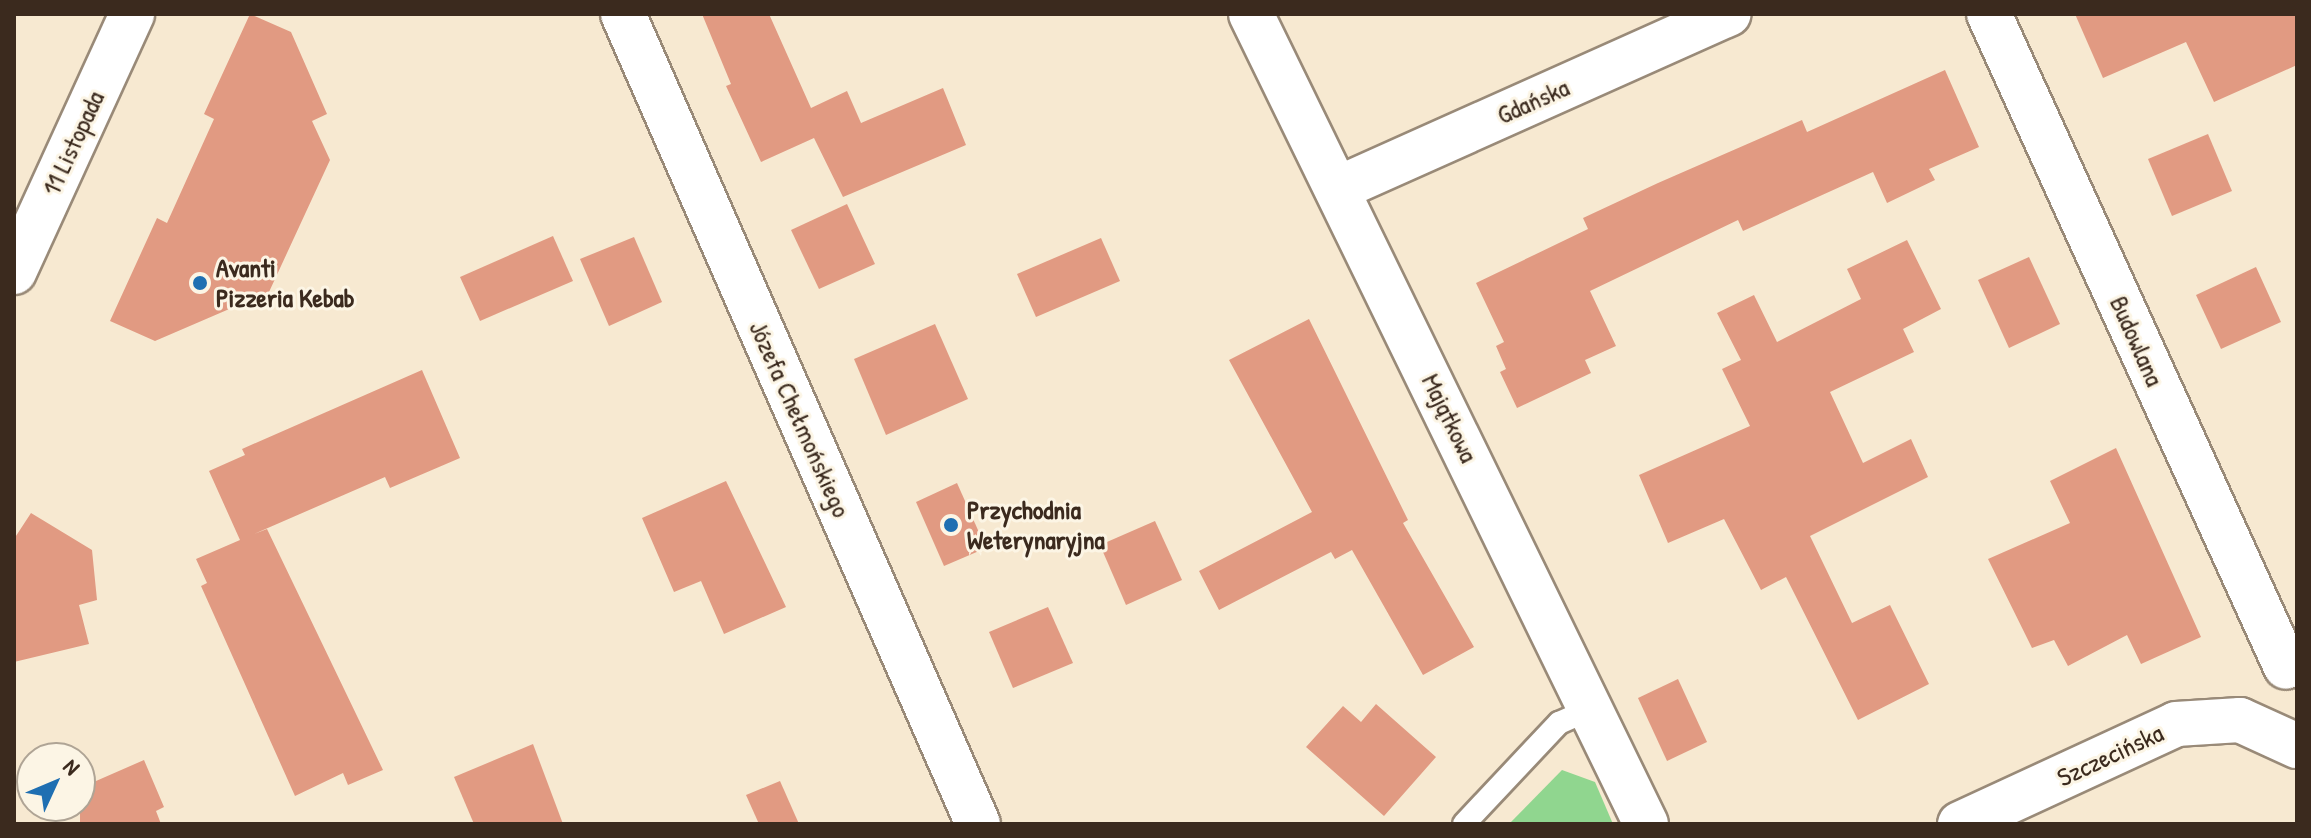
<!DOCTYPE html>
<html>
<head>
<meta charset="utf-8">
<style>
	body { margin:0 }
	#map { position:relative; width:2311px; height:838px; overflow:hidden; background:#f7e9d1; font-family:"Patrick Hand",sans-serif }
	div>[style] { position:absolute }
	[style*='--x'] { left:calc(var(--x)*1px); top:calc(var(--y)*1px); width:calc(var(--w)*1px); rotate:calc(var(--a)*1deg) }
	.green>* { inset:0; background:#90d68f }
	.building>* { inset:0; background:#e19a82 }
	.roads { filter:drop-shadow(2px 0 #998a78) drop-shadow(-2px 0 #998a78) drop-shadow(0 2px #998a78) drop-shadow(0 -2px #998a78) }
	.service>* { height:22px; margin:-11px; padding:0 11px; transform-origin:11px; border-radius:11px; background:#fff }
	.minor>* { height:44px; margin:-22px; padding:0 22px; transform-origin:22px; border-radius:22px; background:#fff }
	.tertiary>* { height:44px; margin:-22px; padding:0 22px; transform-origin:22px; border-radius:22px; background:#fff }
	.dots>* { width:22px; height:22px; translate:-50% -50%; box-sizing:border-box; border:4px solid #fcf5e5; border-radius:50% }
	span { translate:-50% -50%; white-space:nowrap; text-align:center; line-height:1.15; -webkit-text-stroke:6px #fcf5e5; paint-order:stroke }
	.street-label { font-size:26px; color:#3b2a1e }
	.poi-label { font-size:26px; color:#3b2a1e; font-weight:700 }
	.left { translate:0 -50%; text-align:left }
	.frame { position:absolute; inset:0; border:16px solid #3b2a1e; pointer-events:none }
	.north { position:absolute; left:16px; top:742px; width:80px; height:80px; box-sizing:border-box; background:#fcf5e5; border:2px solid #afa495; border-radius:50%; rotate:46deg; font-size:22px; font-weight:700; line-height:32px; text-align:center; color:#3b2a1e }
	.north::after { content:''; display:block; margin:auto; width:28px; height:36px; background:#1f6fb2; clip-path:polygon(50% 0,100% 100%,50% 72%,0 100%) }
</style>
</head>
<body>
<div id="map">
	<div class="green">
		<div style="clip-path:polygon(1562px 770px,1595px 782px,1613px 824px,1509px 824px)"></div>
	</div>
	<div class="building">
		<div style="clip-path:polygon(250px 14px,291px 32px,327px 114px,312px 121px,330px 160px,269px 292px,155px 341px,110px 321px,157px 218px,167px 223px,214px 119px,204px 114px)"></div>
		<div style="clip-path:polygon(702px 14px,769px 14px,811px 108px,847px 91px,861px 123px,943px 88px,966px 145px,843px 197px,814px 138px,761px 162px,726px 86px,731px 84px)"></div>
		<div style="clip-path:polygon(2075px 14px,2297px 14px,2297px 65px,2214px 102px,2186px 42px,2103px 78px)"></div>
		<div style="clip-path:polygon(1945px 70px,1979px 147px,1929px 169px,1935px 180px,1887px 203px,1873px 172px,1743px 231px,1738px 220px,1590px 291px,1616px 346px,1585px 360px,1591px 373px,1517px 408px,1500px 372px,1506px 369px,1496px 346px,1504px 342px,1476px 283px,1588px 229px,1583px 218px,1658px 183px,1802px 120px,1807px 132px)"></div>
		<div style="clip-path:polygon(2208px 134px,2232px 191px,2172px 216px,2148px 159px)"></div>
		<div style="clip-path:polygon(847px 204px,875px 264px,819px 289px,791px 230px)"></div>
		<div style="clip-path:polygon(553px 236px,573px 281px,480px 321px,460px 277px)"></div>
		<div style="clip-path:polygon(634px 237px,662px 302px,609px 326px,580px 259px)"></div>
		<div style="clip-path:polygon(1101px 238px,1120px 281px,1036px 317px,1017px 274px)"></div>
		<div style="clip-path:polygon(1907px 240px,1941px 309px,1903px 329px,1914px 352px,1830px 392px,1863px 463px,1911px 439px,1928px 477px,1810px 536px,1852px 623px,1890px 605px,1929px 684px,1858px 720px,1786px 577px,1761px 590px,1724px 519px,1668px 543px,1639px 475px,1750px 426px,1722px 369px,1741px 360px,1717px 313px,1754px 295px,1777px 342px,1861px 299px,1847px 269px)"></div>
		<div style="clip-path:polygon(2029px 257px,2060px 324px,2009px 348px,1978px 280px)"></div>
		<div style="clip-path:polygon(2256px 267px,2281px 322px,2221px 349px,2196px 295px)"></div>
		<div style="clip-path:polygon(1309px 319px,1408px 520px,1403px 523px,1474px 647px,1423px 675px,1352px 550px,1335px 559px,1331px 552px,1219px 610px,1199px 571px,1312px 512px,1229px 360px)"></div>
		<div style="clip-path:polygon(935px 324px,968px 399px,886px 435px,854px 359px)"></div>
		<div style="clip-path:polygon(422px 370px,460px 458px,390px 488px,385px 477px,254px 534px,267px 529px,383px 770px,348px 785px,343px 773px,295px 796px,201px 586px,207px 583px,196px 559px,240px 540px,209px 471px,245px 455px,242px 449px)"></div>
		<div style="clip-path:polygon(2116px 448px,2201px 637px,2141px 664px,2127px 635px,2068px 666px,2054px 640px,2032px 648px,1988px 559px,2070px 523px,2050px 481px)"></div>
		<div style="clip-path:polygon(726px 481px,786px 607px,724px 634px,701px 581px,674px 592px,642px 518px)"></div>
		<div style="clip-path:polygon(957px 483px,986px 548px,944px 566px,916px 502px)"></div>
		<div style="clip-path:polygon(31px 513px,92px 550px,97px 600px,79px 605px,89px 644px,14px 662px,14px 539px)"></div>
		<div style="clip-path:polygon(1155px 521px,1182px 580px,1126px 605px,1100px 545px)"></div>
		<div style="clip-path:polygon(1048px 607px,1073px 663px,1013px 688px,989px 632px)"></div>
		<div style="clip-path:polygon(1678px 679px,1707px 742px,1667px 761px,1638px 698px)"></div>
		<div style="clip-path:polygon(1376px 704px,1436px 757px,1384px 816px,1306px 747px,1343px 706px,1361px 722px)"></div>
		<div style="clip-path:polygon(533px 744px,563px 824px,474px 824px,454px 777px)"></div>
		<div style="clip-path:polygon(144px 760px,164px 807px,156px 811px,161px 824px,80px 824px,80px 788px)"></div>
		<div style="clip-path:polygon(780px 781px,799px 824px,759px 824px,746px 795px)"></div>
	</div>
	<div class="roads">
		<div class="service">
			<div style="--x:1464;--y:824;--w:139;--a:-46.8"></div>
			<div style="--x:1559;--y:723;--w:37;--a:-24"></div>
		</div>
		<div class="minor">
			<div style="--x:1251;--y:14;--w:901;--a:64"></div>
			<div style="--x:1989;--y:14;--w:717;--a:65.54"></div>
			<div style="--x:1337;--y:189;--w:429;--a:-24.1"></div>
			<div style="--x:1960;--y:824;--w:238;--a:-24.8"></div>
			<div style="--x:2176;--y:724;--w:64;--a:-3.6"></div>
			<div style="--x:2240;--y:720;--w:63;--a:24.5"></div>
		</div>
		<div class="tertiary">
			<div style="--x:623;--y:14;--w:884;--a:66.33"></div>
			<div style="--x:14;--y:272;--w:284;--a:-65.4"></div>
		</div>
	</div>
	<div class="dots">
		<div style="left:200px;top:283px;background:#1f6fb2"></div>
		<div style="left:951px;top:525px;background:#1f6fb2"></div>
	</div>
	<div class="street-label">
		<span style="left:1533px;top:101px;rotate:-24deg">Gdańska</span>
		<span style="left:73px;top:143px;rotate:-65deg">11 Listopada</span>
		<span style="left:2137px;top:341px;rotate:66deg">Budowlana</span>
		<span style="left:1450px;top:418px;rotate:64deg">Majątkowa</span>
		<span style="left:800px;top:419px;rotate:66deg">Józefa Chełmońskiego</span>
		<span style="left:2110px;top:755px;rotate:-25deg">Szczecińska</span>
	</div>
	<div class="poi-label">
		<span class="left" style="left:216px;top:283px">Avanti<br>Pizzeria Kebab</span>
		<span class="left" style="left:967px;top:525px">Przychodnia<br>Weterynaryjna</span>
	</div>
	<div class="frame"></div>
	<div class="north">N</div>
</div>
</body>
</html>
